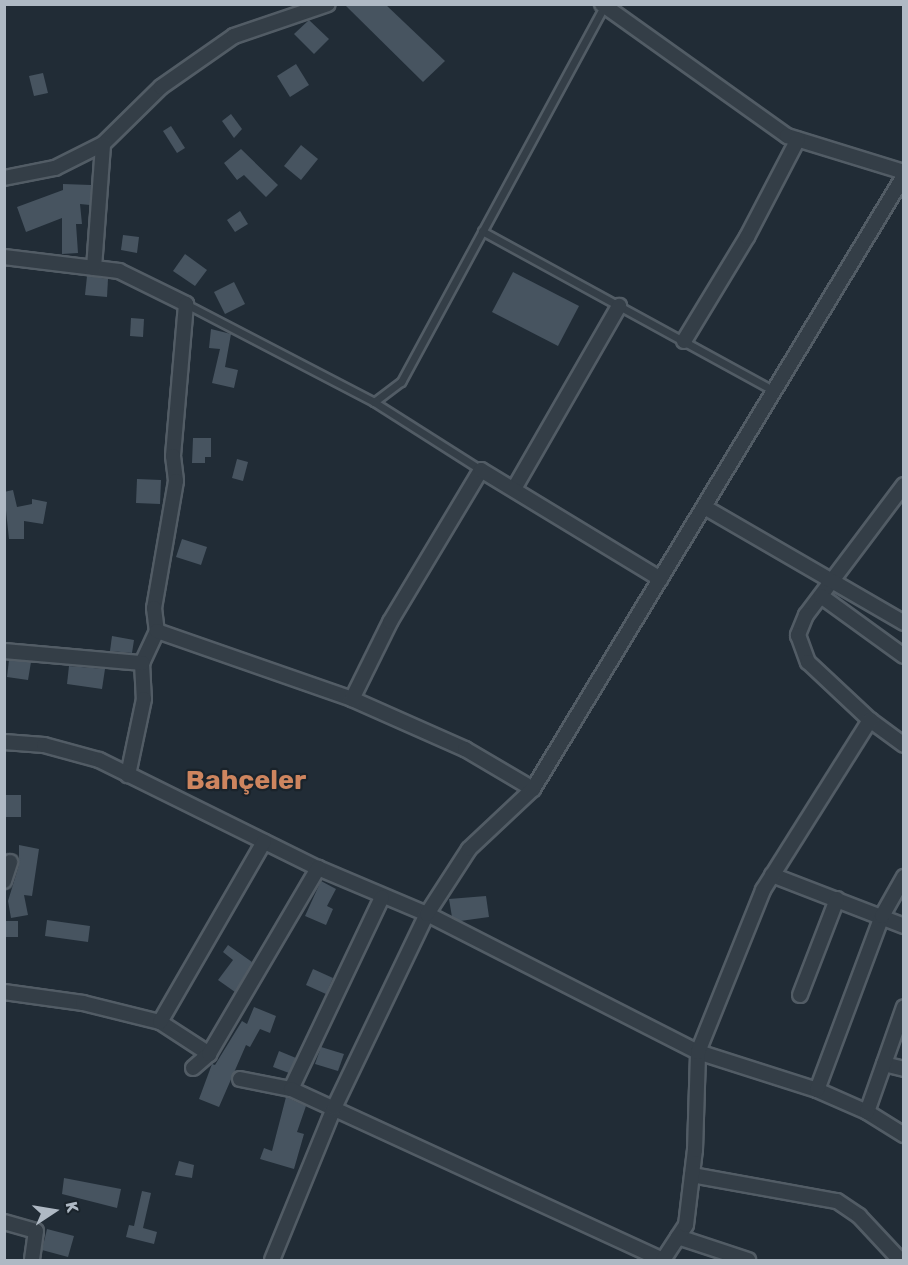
<!DOCTYPE html>
<html>
<head>
<meta charset="utf-8">
<style>
	body { margin:0 }
	#map { position:relative; width:908px; height:1265px; overflow:hidden; background:#212c36; font-family:Rubik,sans-serif }
	div>[style] { position:absolute }
	[style*='--x'] { left:calc(var(--x)*1px); top:calc(var(--y)*1px); width:calc(var(--w)*1px); rotate:calc(var(--a)*1deg) }
	.building>* { inset:0; background:#475460 }
	.roads { filter:drop-shadow(2px 0 #525c65) drop-shadow(-2px 0 #525c65) drop-shadow(0 2px #525c65) drop-shadow(0 -2px #525c65) }
	.lane>* { height:7px; margin:-3.5px; padding:0 3.5px; transform-origin:3.5px; border-radius:3.5px; background:#343e47 }
	.street>* { height:14px; margin:-7px; padding:0 7px; transform-origin:7px; border-radius:7px; background:#343e47 }
	span { translate:-50% -50%; white-space:nowrap; text-align:center; line-height:1.15; -webkit-text-stroke:4.5px #1a232b; paint-order:stroke }
	.district-label { font-size:27px; color:#ce855f; font-weight:700 }
	.frame { position:absolute; inset:0; border:6px solid #afb9c4; pointer-events:none }
	.north { position:absolute; left:24px; top:1181px; width:60px; height:60px; -webkit-text-stroke:4px #1a232b; paint-order:stroke; rotate:78deg; font-size:16px; font-weight:700; line-height:24px; text-align:center; color:#afb9c4 }
	.north::after { content:''; display:block; margin:auto; width:21px; height:27px; background:#afb9c4; clip-path:polygon(50% 0,100% 100%,50% 72%,0 100%) }
</style>
</head>
<body>
<div id="map">
	<div class="building">
		<div style="clip-path:polygon(344px 4px,385px 4px,445px 61px,423px 82px)"></div>
		<div style="clip-path:polygon(309px 20px,329px 39px,314px 54px,294px 34px)"></div>
		<div style="clip-path:polygon(296px 64px,309px 85px,290px 97px,277px 76px)"></div>
		<div style="clip-path:polygon(43px 73px,48px 93px,34px 96px,29px 76px)"></div>
		<div style="clip-path:polygon(231px 114px,242px 129px,234px 138px,222px 121px)"></div>
		<div style="clip-path:polygon(171px 126px,185px 148px,177px 153px,163px 131px)"></div>
		<div style="clip-path:polygon(301px 145px,318px 159px,301px 180px,284px 166px)"></div>
		<div style="clip-path:polygon(241px 149px,278px 185px,266px 197px,244px 175px,237px 180px,224px 163px)"></div>
		<div style="clip-path:polygon(63px 184px,91px 185px,90px 205px,80px 204px,82px 224px,76px 224px,78px 253px,62px 254px,62px 218px,26px 232px,17px 207px,63px 190px)"></div>
		<div style="clip-path:polygon(240px 211px,248px 224px,235px 232px,227px 220px)"></div>
		<div style="clip-path:polygon(123px 235px,139px 237px,137px 253px,121px 250px)"></div>
		<div style="clip-path:polygon(185px 254px,207px 270px,195px 286px,173px 271px)"></div>
		<div style="clip-path:polygon(513px 272px,579px 306px,558px 346px,492px 312px)"></div>
		<div style="clip-path:polygon(87px 276px,108px 279px,107px 297px,85px 295px)"></div>
		<div style="clip-path:polygon(234px 282px,245px 304px,225px 314px,214px 292px)"></div>
		<div style="clip-path:polygon(131px 318px,144px 319px,143px 337px,130px 336px)"></div>
		<div style="clip-path:polygon(211px 329px,231px 334px,225px 367px,238px 370px,234px 388px,212px 383px,220px 349px,209px 348px)"></div>
		<div style="clip-path:polygon(193px 438px,211px 438px,211px 457px,205px 457px,205px 463px,192px 463px)"></div>
		<div style="clip-path:polygon(237px 459px,248px 462px,243px 481px,232px 478px)"></div>
		<div style="clip-path:polygon(137px 479px,161px 480px,160px 504px,136px 503px)"></div>
		<div style="clip-path:polygon(13px 490px,17px 507px,32px 504px,32px 499px,47px 502px,43px 524px,24px 521px,24px 539px,9px 539px,4px 492px)"></div>
		<div style="clip-path:polygon(182px 539px,207px 547px,201px 565px,176px 557px)"></div>
		<div style="clip-path:polygon(112px 636px,134px 640px,132px 653px,110px 651px)"></div>
		<div style="clip-path:polygon(9px 660px,31px 662px,28px 680px,7px 677px)"></div>
		<div style="clip-path:polygon(69px 666px,105px 669px,102px 689px,67px 684px)"></div>
		<div style="clip-path:polygon(4px 795px,21px 795px,21px 817px,4px 817px)"></div>
		<div style="clip-path:polygon(19px 845px,39px 849px,32px 896px,24px 895px,28px 915px,11px 918px,8px 901px,19px 865px)"></div>
		<div style="clip-path:polygon(321px 881px,336px 889px,327px 906px,333px 909px,326px 925px,305px 916px)"></div>
		<div style="clip-path:polygon(486px 896px,489px 917px,460px 921px,452px 917px,449px 899px)"></div>
		<div style="clip-path:polygon(47px 920px,90px 926px,88px 942px,45px 936px)"></div>
		<div style="clip-path:polygon(4px 921px,18px 921px,18px 937px,4px 937px)"></div>
		<div style="clip-path:polygon(228px 945px,252px 962px,235px 992px,218px 980px,233px 960px,223px 952px)"></div>
		<div style="clip-path:polygon(313px 969px,333px 978px,326px 994px,306px 985px)"></div>
		<div style="clip-path:polygon(254px 1007px,276px 1016px,270px 1033px,260px 1029px,250px 1047px,246px 1045px,219px 1107px,199px 1099px,212px 1064px,215px 1065px,242px 1021px,247px 1024px)"></div>
		<div style="clip-path:polygon(321px 1047px,344px 1054px,338px 1071px,315px 1064px)"></div>
		<div style="clip-path:polygon(279px 1051px,296px 1058px,289px 1073px,273px 1067px)"></div>
		<div style="clip-path:polygon(286px 1097px,306px 1106px,297px 1132px,304px 1134px,294px 1169px,260px 1159px,264px 1148px,272px 1151px)"></div>
		<div style="clip-path:polygon(179px 1161px,194px 1165px,192px 1178px,175px 1175px)"></div>
		<div style="clip-path:polygon(64px 1178px,121px 1189px,117px 1208px,62px 1194px)"></div>
		<div style="clip-path:polygon(142px 1191px,151px 1193px,143px 1228px,157px 1232px,154px 1244px,126px 1237px,129px 1225px,134px 1226px)"></div>
		<div style="clip-path:polygon(47px 1229px,74px 1236px,68px 1257px,42px 1250px)"></div>
	</div>
	<div class="roads">
		<div class="lane">
			<div style="--x:482;--y:231;--w:333;--a:28.7"></div>
			<div style="--x:186;--y:304;--w:212;--a:27.5"></div>
			<div style="--x:374;--y:402;--w:34;--a:-37"></div>
			<div style="--x:401;--y:382;--w:426;--a:-61.6"></div>
			<div style="--x:374;--y:402;--w:127;--a:32.4"></div>
		</div>
		<div class="street">
			<div style="--x:602;--y:4;--w:227;--a:35.5"></div>
			<div style="--x:787;--y:136;--w:122;--a:17.1"></div>
			<div style="--x:4;--y:178;--w:52;--a:-11.1"></div>
			<div style="--x:55;--y:168;--w:54;--a:-26.6"></div>
			<div style="--x:103;--y:144;--w:81;--a:-44.5"></div>
			<div style="--x:161;--y:87;--w:89;--a:-34.9"></div>
			<div style="--x:234;--y:36;--w:99;--a:-18.8"></div>
			<div style="--x:4;--y:257;--w:116;--a:6.9"></div>
			<div style="--x:119;--y:271;--w:75;--a:26.2"></div>
			<div style="--x:186;--y:304;--w:153;--a:94.9"></div>
			<div style="--x:173;--y:456;--w:25;--a:83"></div>
			<div style="--x:176;--y:481;--w:129;--a:99.8"></div>
			<div style="--x:154;--y:608;--w:23;--a:83"></div>
			<div style="--x:157;--y:631;--w:35;--a:115"></div>
			<div style="--x:142;--y:663;--w:36;--a:87"></div>
			<div style="--x:144;--y:699;--w:78;--a:101.9"></div>
			<div style="--x:94;--y:268;--w:124;--a:-85.8"></div>
			<div style="--x:684;--y:341;--w:122;--a:-58.8"></div>
			<div style="--x:747;--y:237;--w:110;--a:-62.5"></div>
			<div style="--x:904;--y:485;--w:163;--a:127"></div>
			<div style="--x:806;--y:615;--w:22;--a:112"></div>
			<div style="--x:798;--y:635;--w:29;--a:70"></div>
			<div style="--x:808;--y:662;--w:85;--a:43.1"></div>
			<div style="--x:870;--y:720;--w:42;--a:36.3"></div>
			<div style="--x:515;--y:487;--w:209;--a:-60.1"></div>
			<div style="--x:706;--y:508;--w:229;--a:30.1"></div>
			<div style="--x:821;--y:596;--w:102;--a:35.9"></div>
			<div style="--x:157;--y:631;--w:207;--a:19.2"></div>
			<div style="--x:352;--y:699;--w:124;--a:23.9"></div>
			<div style="--x:465;--y:749;--w:79;--a:30.5"></div>
			<div style="--x:4;--y:651;--w:139;--a:5"></div>
			<div style="--x:352;--y:699;--w:86;--a:-63.7"></div>
			<div style="--x:390;--y:622;--w:177;--a:-59.1"></div>
			<div style="--x:481;--y:470;--w:210;--a:31.3"></div>
			<div style="--x:4;--y:742;--w:40;--a:4.3"></div>
			<div style="--x:44;--y:745;--w:57;--a:15.3"></div>
			<div style="--x:99;--y:760;--w:244;--a:26.3"></div>
			<div style="--x:318;--y:868;--w:118;--a:22.9"></div>
			<div style="--x:427;--y:914;--w:304;--a:27"></div>
			<div style="--x:698;--y:1052;--w:125;--a:17.7"></div>
			<div style="--x:817;--y:1090;--w:55;--a:23.7"></div>
			<div style="--x:867;--y:1112;--w:44;--a:31.9"></div>
			<div style="--x:772;--y:875;--w:142;--a:21.1"></div>
			<div style="--x:4;--y:881;--w:20;--a:-72"></div>
			<div style="--x:4;--y:992;--w:80;--a:7.9"></div>
			<div style="--x:83;--y:1003;--w:79;--a:13.9"></div>
			<div style="--x:160;--y:1022;--w:59;--a:33.1"></div>
			<div style="--x:800;--y:995;--w:103;--a:-68.9"></div>
			<div style="--x:160;--y:1022;--w:208;--a:-60"></div>
			<div style="--x:884;--y:1064;--w:21;--a:14"></div>
			<div style="--x:193;--y:1068;--w:21;--a:-41"></div>
			<div style="--x:209;--y:1054;--w:216;--a:-59.6"></div>
			<div style="--x:240;--y:1079;--w:52;--a:11.1"></div>
			<div style="--x:291;--y:1089;--w:212;--a:-64.6"></div>
			<div style="--x:291;--y:1089;--w:409;--a:24.7"></div>
			<div style="--x:817;--y:1090;--w:186;--a:-69.5"></div>
			<div style="--x:882;--y:916;--w:45;--a:-60.6"></div>
			<div style="--x:867;--y:1112;--w:111;--a:-70.6"></div>
			<div style="--x:692;--y:1175;--w:147;--a:10.2"></div>
			<div style="--x:837;--y:1201;--w:27;--a:34"></div>
			<div style="--x:859;--y:1216;--w:60;--a:47"></div>
			<div style="--x:4;--y:1222;--w:33;--a:16"></div>
			<div style="--x:36;--y:1231;--w:29;--a:98"></div>
			<div style="--x:678;--y:1237;--w:74;--a:18.2"></div>
			<div style="--x:272;--y:1260;--w:164;--a:-67.8"></div>
			<div style="--x:334;--y:1108;--w:215;--a:-64.4"></div>
			<div style="--x:427;--y:914;--w:77;--a:-57.1"></div>
			<div style="--x:469;--y:849;--w:88;--a:-43.2"></div>
			<div style="--x:533;--y:789;--w:717;--a:-58.82"></div>
			<div style="--x:663;--y:1260;--w:42;--a:-56.7"></div>
			<div style="--x:686;--y:1225;--w:76;--a:-83.2"></div>
			<div style="--x:695;--y:1150;--w:98;--a:-88.2"></div>
			<div style="--x:698;--y:1052;--w:175;--a:-68.1"></div>
			<div style="--x:763;--y:890;--w:201;--a:-57.8"></div>
		</div>
	</div>
	<div class="district-label">
		<span style="left:246px;top:781px">Bahçeler</span>
	</div>
	<div class="frame"></div>
	<div class="north">K</div>
</div>
</body>
</html>
